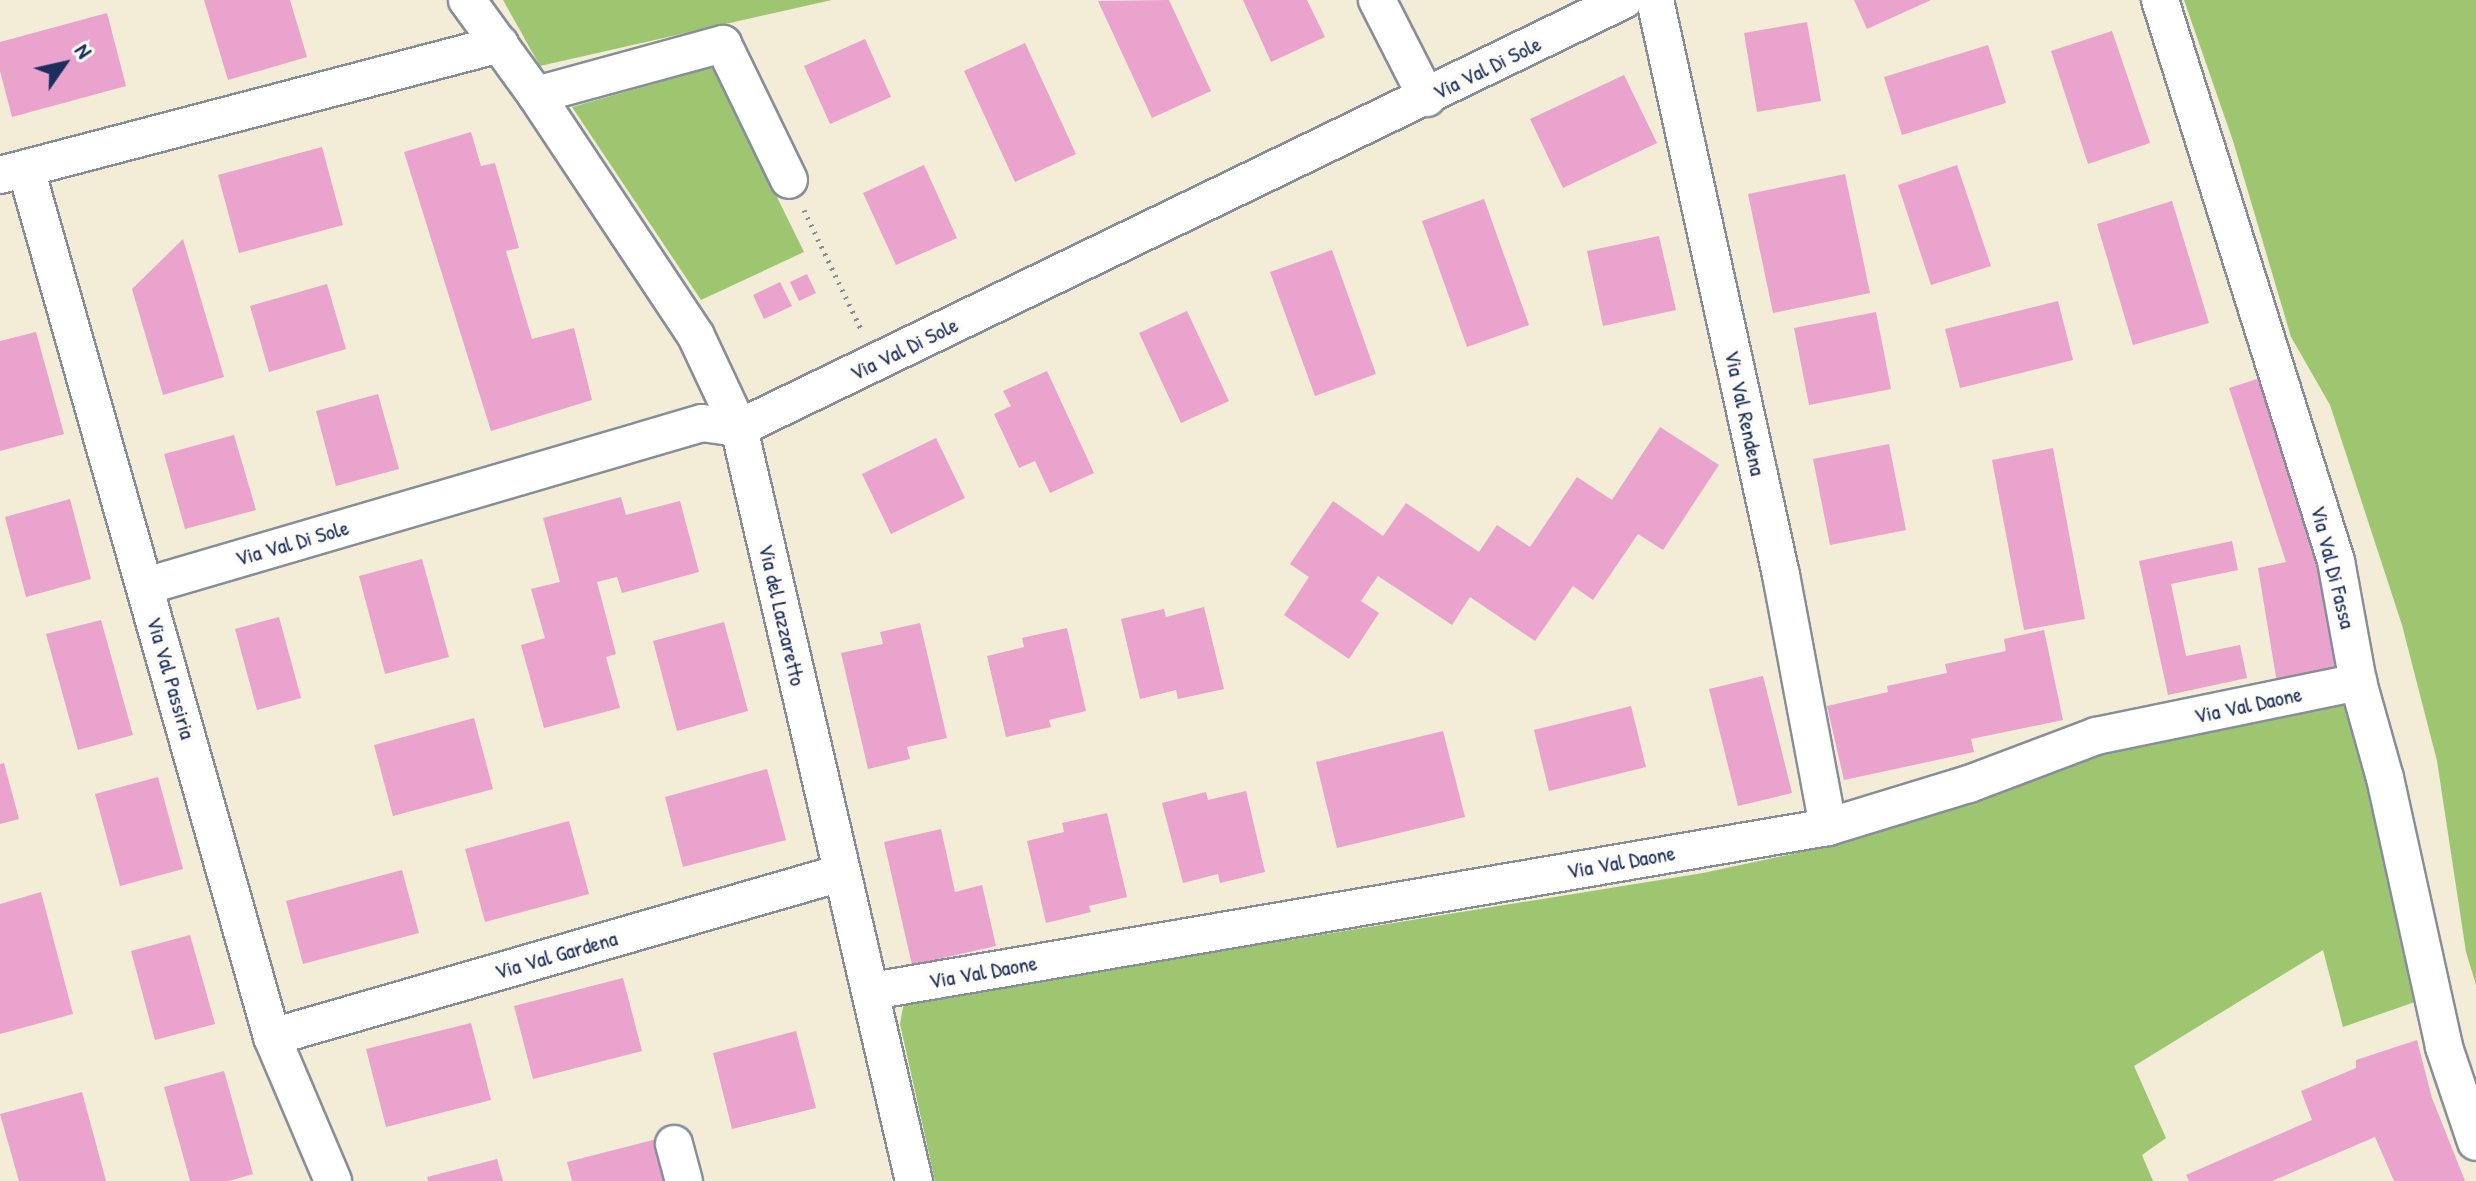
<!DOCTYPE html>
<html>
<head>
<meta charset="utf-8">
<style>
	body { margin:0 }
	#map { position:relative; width:2476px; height:1181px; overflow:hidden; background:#f3edd7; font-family:"Patrick Hand",sans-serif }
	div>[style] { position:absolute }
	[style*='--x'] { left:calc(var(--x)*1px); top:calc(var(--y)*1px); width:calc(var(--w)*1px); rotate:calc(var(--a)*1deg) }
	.green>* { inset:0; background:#9ec671 }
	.building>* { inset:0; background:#e9a3cd }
	.path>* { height:5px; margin-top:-2.5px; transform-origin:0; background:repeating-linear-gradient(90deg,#878e9a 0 2px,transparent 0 8px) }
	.roads { filter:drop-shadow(2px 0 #878e9a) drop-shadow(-2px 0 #878e9a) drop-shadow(0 2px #878e9a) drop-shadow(0 -2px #878e9a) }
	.minor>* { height:36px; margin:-18px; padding:0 18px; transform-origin:18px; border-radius:18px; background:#fff }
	span { translate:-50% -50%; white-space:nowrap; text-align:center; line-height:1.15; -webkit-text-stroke:8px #fdfcf7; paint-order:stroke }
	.street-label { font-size:22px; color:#1b2f5e }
	.north { position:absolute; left:24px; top:24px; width:80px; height:80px; -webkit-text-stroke:6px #fdfcf7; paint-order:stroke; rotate:56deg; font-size:22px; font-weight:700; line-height:32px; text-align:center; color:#1b2f5e }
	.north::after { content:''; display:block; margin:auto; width:28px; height:36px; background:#1b2f5e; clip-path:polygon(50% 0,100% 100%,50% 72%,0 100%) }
</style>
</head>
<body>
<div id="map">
	<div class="green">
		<div style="clip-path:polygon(503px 0,832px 0,540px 66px)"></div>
		<div style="clip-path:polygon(2184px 0,2476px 0,2476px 985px,2466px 952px,2437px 761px,2402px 625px,2330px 405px,2291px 337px,2233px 141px)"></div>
		<div style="clip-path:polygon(713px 67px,804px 252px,701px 300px,572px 107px)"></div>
		<div style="clip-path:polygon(2331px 696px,2357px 716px,2397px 877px,2415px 1002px,2343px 1027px,2323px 950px,2134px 1066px,2166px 1138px,2142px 1155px,2153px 1181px,935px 1181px,900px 1024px,904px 1002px,1703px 873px,1834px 845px,1933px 815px,2080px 759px,2210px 722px)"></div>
	</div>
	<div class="building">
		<div style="clip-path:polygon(204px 0,290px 0,307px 57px,228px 80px)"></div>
		<div style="clip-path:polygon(1169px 0,1211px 91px,1152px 118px,1098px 1px)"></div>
		<div style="clip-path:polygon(1243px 0,1307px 0,1325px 37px,1271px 62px)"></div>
		<div style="clip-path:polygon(1854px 0,1931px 0,1867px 29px)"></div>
		<div style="clip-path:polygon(107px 13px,126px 86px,12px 117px,0 71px,0 42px)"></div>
		<div style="clip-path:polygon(1807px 22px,1821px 101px,1757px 112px,1744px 33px)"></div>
		<div style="clip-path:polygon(2112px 31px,2150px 143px,2088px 164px,2051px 51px)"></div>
		<div style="clip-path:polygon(865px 39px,891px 97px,830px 124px,804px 66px)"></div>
		<div style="clip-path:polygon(1025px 43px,1076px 154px,1015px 182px,964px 71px)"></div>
		<div style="clip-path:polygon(1988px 45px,2006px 103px,1902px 135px,1884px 77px)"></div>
		<div style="clip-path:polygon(1624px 75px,1657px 143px,1563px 188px,1530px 119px)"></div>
		<div style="clip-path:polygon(471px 132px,481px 166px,495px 163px,519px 248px,506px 251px,532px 339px,574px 328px,592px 400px,491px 431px,404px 152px)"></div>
		<div style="clip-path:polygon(322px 147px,343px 225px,239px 253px,218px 175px)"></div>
		<div style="clip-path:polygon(924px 165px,957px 238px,896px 265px,863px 193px)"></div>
		<div style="clip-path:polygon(1957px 165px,1991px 266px,1931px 285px,1898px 185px)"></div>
		<div style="clip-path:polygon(1845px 174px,1870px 293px,1773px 313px,1748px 194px)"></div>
		<div style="clip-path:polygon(1484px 199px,1529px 325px,1467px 347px,1422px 221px)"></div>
		<div style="clip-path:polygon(2172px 201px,2209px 323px,2133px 345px,2097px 224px)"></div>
		<div style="clip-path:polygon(1659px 236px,1676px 310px,1603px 326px,1587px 251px)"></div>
		<div style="clip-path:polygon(183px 239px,224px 377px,163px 395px,132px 289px)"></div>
		<div style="clip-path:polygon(1332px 250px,1376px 374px,1315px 396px,1270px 272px)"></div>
		<div style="clip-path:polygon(807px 274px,816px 293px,799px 301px,790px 282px)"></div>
		<div style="clip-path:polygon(780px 282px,792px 306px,764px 319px,753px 295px)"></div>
		<div style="clip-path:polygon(327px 284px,346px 349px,269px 372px,250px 306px)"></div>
		<div style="clip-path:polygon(2058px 301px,2073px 360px,1960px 388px,1945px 329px)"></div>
		<div style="clip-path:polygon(1187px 311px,1229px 401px,1181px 423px,1139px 333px)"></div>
		<div style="clip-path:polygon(1876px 312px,1891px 389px,1809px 405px,1794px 328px)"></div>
		<div style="clip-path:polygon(36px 332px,64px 434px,0 451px,0 341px)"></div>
		<div style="clip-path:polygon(1047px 371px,1094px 473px,1050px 493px,1035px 461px,1019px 468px,994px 414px,1011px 406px,1003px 391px)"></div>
		<div style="clip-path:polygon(2263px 377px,2319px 565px,2339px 678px,2278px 689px,2258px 568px,2286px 562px,2229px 388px)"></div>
		<div style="clip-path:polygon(378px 394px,399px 469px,336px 486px,316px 411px)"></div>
		<div style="clip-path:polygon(1660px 427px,1719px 465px,1663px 550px,1638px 534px,1593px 600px,1573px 586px,1535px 641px,1470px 597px,1452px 625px,1378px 576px,1361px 601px,1379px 613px,1349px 659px,1284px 615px,1309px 577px,1290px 564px,1333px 501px,1383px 536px,1406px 503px,1479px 552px,1497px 525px,1530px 547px,1577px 477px,1612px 500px)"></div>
		<div style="clip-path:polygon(234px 435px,256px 510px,185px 529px,164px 454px)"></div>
		<div style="clip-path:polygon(936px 438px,965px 498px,891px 534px,862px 474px)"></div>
		<div style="clip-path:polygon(1889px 444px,1906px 530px,1830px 545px,1813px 459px)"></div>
		<div style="clip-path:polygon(2053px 448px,2085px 619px,2024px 630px,1992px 460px)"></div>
		<div style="clip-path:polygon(621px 497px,626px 515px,680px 501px,699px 572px,622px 593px,617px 577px,597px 582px,616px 654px,606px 657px,620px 708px,544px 728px,521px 645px,545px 638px,531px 589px,560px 582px,543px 518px)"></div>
		<div style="clip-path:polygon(70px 499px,91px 579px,26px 597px,5px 517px)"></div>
		<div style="clip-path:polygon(2232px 541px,2238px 570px,2171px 584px,2186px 656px,2240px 645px,2247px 678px,2168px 695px,2139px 561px)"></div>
		<div style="clip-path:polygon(422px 559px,449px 657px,385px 674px,359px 576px)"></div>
		<div style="clip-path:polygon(1204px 607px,1224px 689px,1178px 699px,1176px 690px,1140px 699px,1121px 619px,1164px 609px,1166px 617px)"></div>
		<div style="clip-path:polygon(279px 617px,301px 698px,257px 710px,235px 629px)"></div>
		<div style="clip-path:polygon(101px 620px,133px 735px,78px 750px,46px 634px)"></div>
		<div style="clip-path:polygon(724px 622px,748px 711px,677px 731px,653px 641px)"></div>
		<div style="clip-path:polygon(920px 623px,947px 738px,907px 747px,910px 759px,868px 769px,841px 653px,883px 644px,880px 632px)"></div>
		<div style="clip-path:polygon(1067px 628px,1086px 711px,1049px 720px,1051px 727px,1006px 737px,987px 656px,1024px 647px,1022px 638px)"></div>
		<div style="clip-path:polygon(2044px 630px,2063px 720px,1971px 739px,1974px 752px,1844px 780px,1827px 706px,1888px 692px,1887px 686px,1947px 673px,1945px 664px,2006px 651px,2004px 639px)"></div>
		<div style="clip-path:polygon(1763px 676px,1792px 793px,1738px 806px,1709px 689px)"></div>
		<div style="clip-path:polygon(1631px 706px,1646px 767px,1549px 791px,1534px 730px)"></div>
		<div style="clip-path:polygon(474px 718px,493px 789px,393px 816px,374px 745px)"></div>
		<div style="clip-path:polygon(1443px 731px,1465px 817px,1337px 848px,1316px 762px)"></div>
		<div style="clip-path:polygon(4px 763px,19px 819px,0 824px,0 764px)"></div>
		<div style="clip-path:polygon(767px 769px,786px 840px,683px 867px,665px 797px)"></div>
		<div style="clip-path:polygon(158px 777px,183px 869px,120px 886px,95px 794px)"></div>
		<div style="clip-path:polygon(1246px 791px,1265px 872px,1220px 883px,1218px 874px,1183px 883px,1162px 803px,1206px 792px,1208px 800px)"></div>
		<div style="clip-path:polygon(1107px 813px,1127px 897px,1089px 906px,1091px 912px,1046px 923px,1027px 841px,1064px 832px,1062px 823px)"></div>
		<div style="clip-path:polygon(569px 821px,589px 894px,485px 922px,465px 849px)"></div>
		<div style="clip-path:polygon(941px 829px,955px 892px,982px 885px,996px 946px,912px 965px,884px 842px)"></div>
		<div style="clip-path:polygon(402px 870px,419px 933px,303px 964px,286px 901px)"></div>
		<div style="clip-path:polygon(41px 892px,73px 1014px,0 1034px,0 904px)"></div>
		<div style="clip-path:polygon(190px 935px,215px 1024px,155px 1040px,131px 951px)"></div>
		<div style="clip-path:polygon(623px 978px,642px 1051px,533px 1079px,514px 1006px)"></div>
		<div style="clip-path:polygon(471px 1023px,491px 1100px,386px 1127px,366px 1049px)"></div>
		<div style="clip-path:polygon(796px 1031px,816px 1108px,732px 1129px,713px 1053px)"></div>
		<div style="clip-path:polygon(2417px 1040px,2432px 1098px,2465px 1181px,2394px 1181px,2375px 1137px,2272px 1181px,2189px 1181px,2186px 1175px,2312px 1120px,2301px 1091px,2356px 1068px,2356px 1060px)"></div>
		<div style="clip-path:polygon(224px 1071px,253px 1174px,229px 1181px,190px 1181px,164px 1087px)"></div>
		<div style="clip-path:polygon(82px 1092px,106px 1181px,19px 1181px,0 1114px)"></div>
		<div style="clip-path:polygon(657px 1139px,668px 1181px,572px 1181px,567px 1162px)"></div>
		<div style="clip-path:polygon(497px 1159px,503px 1181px,428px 1181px,427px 1177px)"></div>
	</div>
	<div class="path">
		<div style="--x:804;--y:210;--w:134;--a:64.4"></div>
	</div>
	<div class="roads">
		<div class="minor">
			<div style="--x:467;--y:0;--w:117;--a:54"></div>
			<div style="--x:536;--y:95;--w:289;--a:56.4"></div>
			<div style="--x:696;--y:336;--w:102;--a:64.9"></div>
			<div style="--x:739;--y:428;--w:773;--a:76.92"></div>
			<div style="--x:1377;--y:0;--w:110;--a:63"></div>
			<div style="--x:1655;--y:0;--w:589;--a:77.64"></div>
			<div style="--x:1781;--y:575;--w:256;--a:79.4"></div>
			<div style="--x:2160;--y:0;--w:588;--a:72.58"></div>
			<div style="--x:2336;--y:561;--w:123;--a:79.7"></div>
			<div style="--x:2358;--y:682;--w:100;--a:74.3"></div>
			<div style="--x:2385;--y:778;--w:275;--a:77.6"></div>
			<div style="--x:2444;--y:1047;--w:100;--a:71.4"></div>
			<div style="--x:536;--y:95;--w:194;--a:-15.3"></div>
			<div style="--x:723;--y:44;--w:151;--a:64.1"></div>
			<div style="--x:26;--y:169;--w:902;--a:74.18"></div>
			<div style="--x:272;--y:1037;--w:156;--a:67"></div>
			<div style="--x:0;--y:175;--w:517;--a:-14.68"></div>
			<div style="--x:146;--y:586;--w:579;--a:-16.34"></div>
			<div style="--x:702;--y:423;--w:37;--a:8"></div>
			<div style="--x:739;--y:428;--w:983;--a:-25.81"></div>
			<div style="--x:872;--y:991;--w:970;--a:-9.73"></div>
			<div style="--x:1828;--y:827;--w:147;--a:-17"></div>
			<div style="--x:1969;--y:784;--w:136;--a:-20.7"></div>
			<div style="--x:2096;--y:736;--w:268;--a:-11.6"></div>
			<div style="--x:272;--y:1037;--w:592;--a:-16.08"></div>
			<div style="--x:674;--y:1144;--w:38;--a:75"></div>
		</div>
	</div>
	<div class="street-label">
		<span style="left:1487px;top:68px;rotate:-26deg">Via Val Di Sole</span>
		<span style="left:904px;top:349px;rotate:-26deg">Via Val Di Sole</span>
		<span style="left:1745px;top:413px;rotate:78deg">Via Val Rendena</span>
		<span style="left:292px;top:543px;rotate:-16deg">Via Val Di Sole</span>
		<span style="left:2333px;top:567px;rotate:76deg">Via Val Di Fassa</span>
		<span style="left:782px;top:615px;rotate:77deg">Via del Lazzaretto</span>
		<span style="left:171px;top:678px;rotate:74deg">Via Val Passiria</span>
		<span style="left:2248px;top:705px;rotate:-12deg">Via Val Daone</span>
		<span style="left:1621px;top:862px;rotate:-10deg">Via Val Daone</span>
		<span style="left:556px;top:955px;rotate:-16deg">Via Val Gardena</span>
		<span style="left:983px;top:972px;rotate:-10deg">Via Val Daone</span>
	</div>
	<div class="north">N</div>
</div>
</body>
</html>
